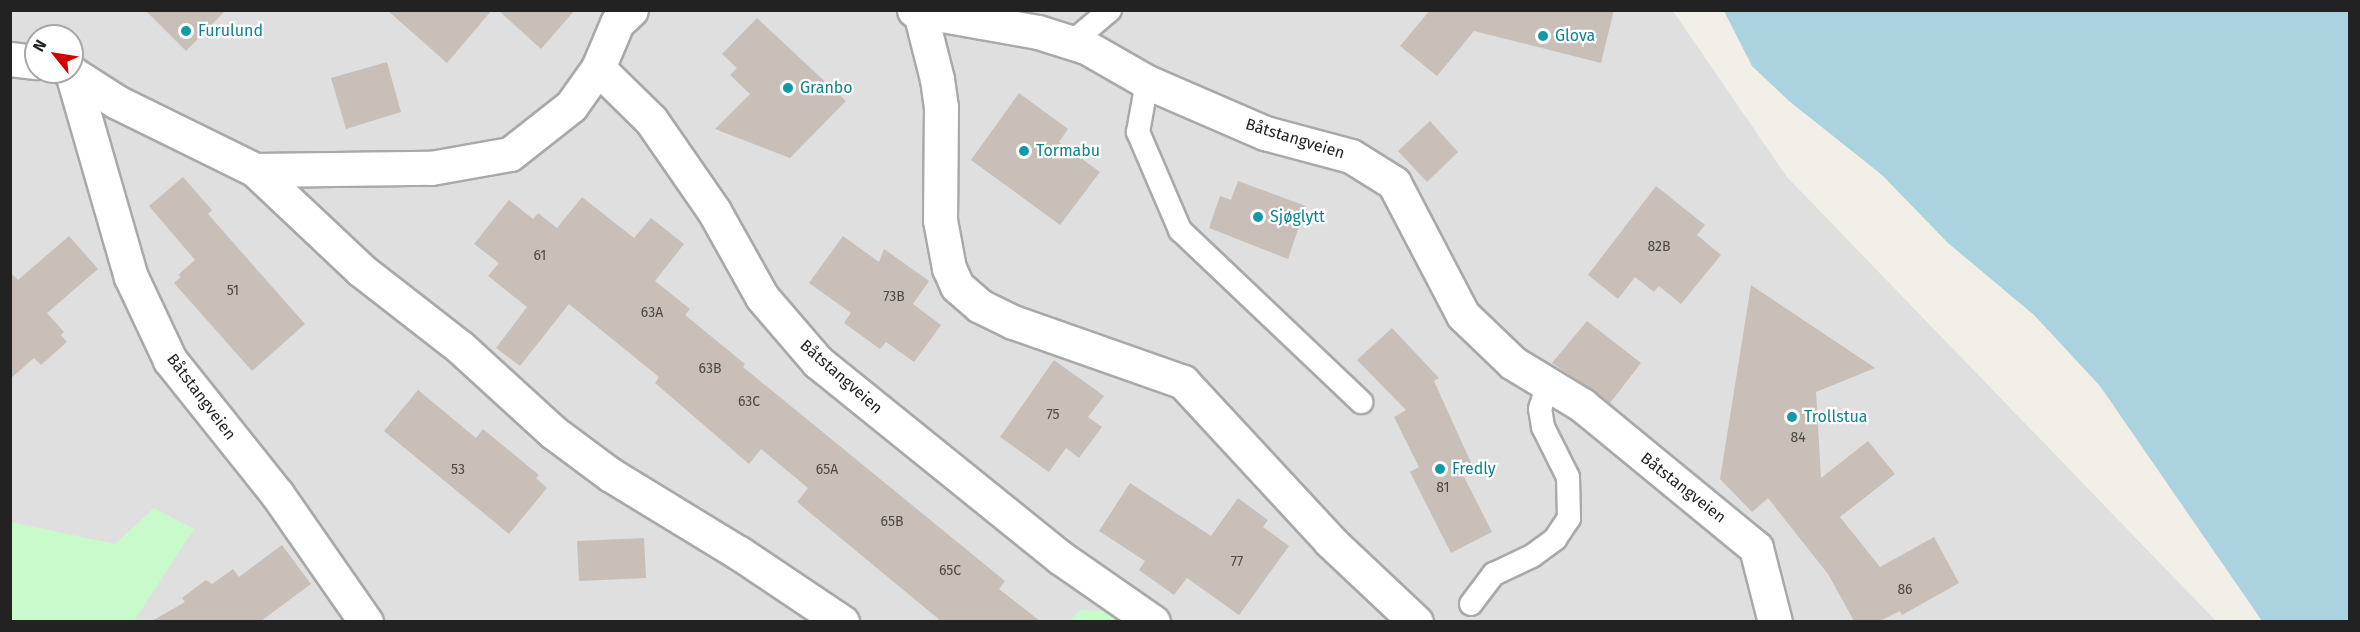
<!DOCTYPE html>
<html>
<head>
<meta charset="utf-8">
<style>
	body { margin:0 }
	#map { position:relative; width:2360px; height:632px; overflow:hidden; background:#f2efe9; font-family:"Fira Sans",sans-serif }
	div>[style] { position:absolute }
	[style*='--x'] { left:calc(var(--x)*1px); top:calc(var(--y)*1px); width:calc(var(--w)*1px); rotate:calc(var(--a)*1deg) }
	.residential>* { inset:0; background:#e0dfdf }
	.park>* { inset:0; background:#c8facc }
	.water>* { inset:0; background:#aad3df }
	.building>* { inset:0; background:#c7bfb8 }
	.roads { filter:drop-shadow(2px 0 #a9a9a9) drop-shadow(-2px 0 #a9a9a9) drop-shadow(0 2px #a9a9a9) drop-shadow(0 -2px #a9a9a9) }
	.lane>* { height:22px; margin:-11px; padding:0 11px; transform-origin:11px; border-radius:11px; background:#fff }
	.street>* { height:33px; margin:-16.5px; padding:0 16.5px; transform-origin:16.5px; border-radius:16.5px; background:#fff }
	.dots>* { width:16px; height:16px; translate:-50% -50%; box-sizing:border-box; border:3px solid #fff; border-radius:50% }
	span { translate:-50% -50%; white-space:nowrap; text-align:center; line-height:1.15; -webkit-text-stroke:4.5px #fff; paint-order:stroke }
	.number-label { font-size:14px; color:#4b4948 }
	.number-label span { -webkit-text-stroke-width:0 }
	.culture-label { font-size:16px; color:#0d838f }
	.left { translate:0 -50%; text-align:left }
	.street-label { font-size:16px; color:#222 }
	.frame { position:absolute; inset:0; border:12px solid #222; pointer-events:none }
	.north { position:absolute; left:24px; top:24px; width:60px; height:60px; box-sizing:border-box; background:#fff; border:2px solid #a7a7a7; border-radius:50%; rotate:300deg; font-size:16px; font-weight:700; line-height:24px; text-align:center; color:#222 }
	.north::after { content:''; display:block; margin:auto; width:21px; height:27px; background:#d40000; clip-path:polygon(50% 0,100% 100%,50% 72%,0 100%) }
</style>
</head>
<body>
<div id="map">
	<div class="residential">
		<div style="clip-path:polygon(evenodd,10px 11px,1673px 11px,1787px 177px,2216px 621px,11px 621px,10px 11px,36px 36px,72px 36px,72px 72px,36px 72px,36px 36px)"></div>
	</div>
	<div class="park">
		<div style="clip-path:polygon(154px 508px,194px 529px,134px 621px,11px 621px,11px 522px,115px 544px)"></div>
		<div style="clip-path:polygon(1080px 610px,1105px 611px,1123px 621px,1069px 621px)"></div>
	</div>
	<div class="water">
		<div style="clip-path:polygon(1724px 11px,2349px 11px,2349px 621px,2262px 621px,2100px 386px,2034px 315px,1948px 243px,1882px 175px,1789px 101px,1752px 66px)"></div>
	</div>
	<div class="building">
		<div style="clip-path:polygon(145px 10px,226px 10px,186px 51px)"></div>
		<div style="clip-path:polygon(387px 10px,492px 10px,447px 63px)"></div>
		<div style="clip-path:polygon(498px 10px,575px 10px,541px 49px)"></div>
		<div style="clip-path:polygon(1430px 10px,1614px 10px,1601px 63px,1474px 31px,1437px 76px,1400px 46px)"></div>
		<div style="clip-path:polygon(757px 18px,846px 101px,790px 158px,715px 129px,750px 94px,730px 75px,737px 68px,722px 54px)"></div>
		<div style="clip-path:polygon(387px 62px,401px 112px,346px 129px,331px 78px)"></div>
		<div style="clip-path:polygon(1019px 93px,1068px 129px,1059px 142px,1100px 172px,1060px 225px,971px 160px)"></div>
		<div style="clip-path:polygon(1430px 121px,1458px 152px,1427px 182px,1398px 151px)"></div>
		<div style="clip-path:polygon(183px 177px,212px 210px,208px 214px,305px 324px,252px 371px,174px 283px,181px 277px,178px 275px,195px 260px,149px 206px)"></div>
		<div style="clip-path:polygon(1238px 181px,1306px 206px,1288px 259px,1209px 228px,1220px 196px,1231px 200px)"></div>
		<div style="clip-path:polygon(1656px 186px,1705px 225px,1697px 235px,1721px 255px,1681px 304px,1659px 286px,1654px 292px,1635px 277px,1618px 299px,1588px 275px)"></div>
		<div style="clip-path:polygon(582px 197px,634px 238px,651px 218px,684px 244px,655px 281px,690px 309px,685px 315px,745px 364px,743px 367px,1005px 581px,999px 589px,1040px 621px,941px 621px,797px 502px,808px 488px,761px 449px,749px 464px,655px 383px,659px 377px,569px 304px,520px 366px,496px 348px,527px 307px,488px 276px,499px 263px,474px 244px,509px 200px,533px 219px,538px 213px,557px 228px)"></div>
		<div style="clip-path:polygon(69px 236px,98px 269px,47px 313px,64px 332px,61px 335px,67px 342px,41px 365px,34px 358px,10px 379px,10px 272px,18px 280px)"></div>
		<div style="clip-path:polygon(843px 236px,879px 262px,884px 249px,929px 281px,913px 304px,941px 325px,914px 362px,886px 342px,880px 349px,844px 323px,851px 313px,809px 283px)"></div>
		<div style="clip-path:polygon(1751px 285px,1875px 368px,1816px 392px,1821px 478px,1868px 441px,1895px 474px,1840px 517px,1880px 567px,1934px 537px,1959px 583px,1902px 615px,1900px 611px,1880px 621px,1854px 621px,1828px 574px,1768px 498px,1752px 512px,1720px 479px)"></div>
		<div style="clip-path:polygon(1587px 321px,1641px 363px,1610px 403px,1552px 363px)"></div>
		<div style="clip-path:polygon(1392px 328px,1439px 378px,1434px 381px,1472px 465px,1461px 471px,1492px 532px,1451px 553px,1410px 472px,1419px 467px,1394px 417px,1406px 410px,1357px 360px)"></div>
		<div style="clip-path:polygon(1054px 360px,1104px 396px,1088px 417px,1102px 427px,1079px 458px,1066px 448px,1049px 472px,1000px 437px)"></div>
		<div style="clip-path:polygon(418px 390px,476px 438px,483px 429px,539px 475px,536px 478px,547px 488px,509px 534px,384px 431px)"></div>
		<div style="clip-path:polygon(1130px 483px,1211px 536px,1238px 498px,1268px 520px,1263px 527px,1289px 546px,1239px 615px,1187px 578px,1174px 595px,1139px 570px,1145px 561px,1099px 531px)"></div>
		<div style="clip-path:polygon(644px 538px,646px 578px,579px 581px,577px 541px)"></div>
		<div style="clip-path:polygon(282px 545px,311px 584px,261px 621px,152px 621px,185px 602px,182px 598px,206px 580px,212px 584px,233px 569px,239px 577px)"></div>
	</div>
	<div class="roads">
		<div class="lane">
			<div style="--x:1071;--y:43;--w:51;--a:-40.2"></div>
			<div style="--x:1147;--y:82;--w:51;--a:100.2"></div>
			<div style="--x:1138;--y:132;--w:107;--a:66.8"></div>
			<div style="--x:1180;--y:230;--w:250;--a:43.5"></div>
			<div style="--x:1471;--y:604;--w:38;--a:-53"></div>
			<div style="--x:1494;--y:574;--w:42;--a:-25.3"></div>
			<div style="--x:1532;--y:556;--w:29;--a:-36"></div>
			<div style="--x:1555;--y:539;--w:25;--a:-56"></div>
			<div style="--x:1569;--y:518;--w:41;--a:-91.4"></div>
			<div style="--x:1568;--y:477;--w:56;--a:-116.6"></div>
			<div style="--x:1543;--y:427;--w:18;--a:-99"></div>
			<div style="--x:1540;--y:409;--w:25;--a:-72"></div>
		</div>
		<div class="street">
			<div style="--x:914;--y:10;--w:126;--a:10.1"></div>
			<div style="--x:1038;--y:32;--w:50;--a:17.4"></div>
			<div style="--x:1086;--y:47;--w:70;--a:29.8"></div>
			<div style="--x:1147;--y:82;--w:129;--a:23.4"></div>
			<div style="--x:1265;--y:133;--w:89;--a:15"></div>
			<div style="--x:1351;--y:156;--w:51;--a:32.1"></div>
			<div style="--x:1394;--y:183;--w:149;--a:62.4"></div>
			<div style="--x:1463;--y:315;--w:69;--a:43.8"></div>
			<div style="--x:1513;--y:363;--w:81;--a:31.3"></div>
			<div style="--x:1582;--y:405;--w:225;--a:39.4"></div>
			<div style="--x:1756;--y:548;--w:76;--a:75.6"></div>
			<div style="--x:920;--y:12;--w:69;--a:75.8"></div>
			<div style="--x:937;--y:79;--w:28;--a:82"></div>
			<div style="--x:941;--y:107;--w:113;--a:90.5"></div>
			<div style="--x:940;--y:220;--w:49;--a:79.4"></div>
			<div style="--x:949;--y:268;--w:20;--a:66"></div>
			<div style="--x:957;--y:286;--w:30;--a:41"></div>
			<div style="--x:980;--y:306;--w:37;--a:26"></div>
			<div style="--x:1013;--y:322;--w:180;--a:19.4"></div>
			<div style="--x:1183;--y:382;--w:217;--a:47.2"></div>
			<div style="--x:1330;--y:541;--w:118;--a:43.3"></div>
			<div style="--x:10;--y:59;--w:26;--a:7"></div>
			<div style="--x:598;--y:68;--w:74;--a:44.5"></div>
			<div style="--x:651;--y:120;--w:111;--a:55.3"></div>
			<div style="--x:714;--y:211;--w:98;--a:60.8"></div>
			<div style="--x:762;--y:297;--w:86;--a:49.3"></div>
			<div style="--x:818;--y:362;--w:312;--a:38.9"></div>
			<div style="--x:1061;--y:558;--w:112;--a:34.8"></div>
			<div style="--x:70;--y:72;--w:56;--a:32.6"></div>
			<div style="--x:117;--y:102;--w:154;--a:26.2"></div>
			<div style="--x:255;--y:170;--w:176;--a:-0.7"></div>
			<div style="--x:431;--y:168;--w:80;--a:-10"></div>
			<div style="--x:510;--y:154;--w:78;--a:-38.2"></div>
			<div style="--x:571;--y:106;--w:47;--a:-54.6"></div>
			<div style="--x:598;--y:68;--w:49;--a:-67.1"></div>
			<div style="--x:617;--y:23;--w:19;--a:-43"></div>
			<div style="--x:72;--y:73;--w:212;--a:73.9"></div>
			<div style="--x:131;--y:277;--w:92;--a:64.8"></div>
			<div style="--x:170;--y:360;--w:171;--a:51.4"></div>
			<div style="--x:277;--y:494;--w:156;--a:55.2"></div>
			<div style="--x:255;--y:170;--w:146;--a:43.3"></div>
			<div style="--x:361;--y:270;--w:125;--a:37.9"></div>
			<div style="--x:460;--y:347;--w:126;--a:42.4"></div>
			<div style="--x:553;--y:432;--w:72;--a:36.6"></div>
			<div style="--x:611;--y:475;--w:150;--a:31.4"></div>
			<div style="--x:739;--y:553;--w:124;--a:33.8"></div>
		</div>
	</div>
	<div class="dots">
		<div style="left:186px;top:31px;background:#0f9aa8"></div>
		<div style="left:1543px;top:36px;background:#0f9aa8"></div>
		<div style="left:788px;top:88px;background:#0f9aa8"></div>
		<div style="left:1024px;top:151px;background:#0f9aa8"></div>
		<div style="left:1258px;top:217px;background:#0f9aa8"></div>
		<div style="left:1792px;top:417px;background:#0f9aa8"></div>
		<div style="left:1440px;top:469px;background:#0f9aa8"></div>
	</div>
	<div class="number-label">
		<span style="left:1659px;top:247px">82B</span>
		<span style="left:540px;top:256px">61</span>
		<span style="left:233px;top:291px">51</span>
		<span style="left:894px;top:297px">73B</span>
		<span style="left:652px;top:313px">63A</span>
		<span style="left:710px;top:369px">63B</span>
		<span style="left:749px;top:402px">63C</span>
		<span style="left:1053px;top:415px">75</span>
		<span style="left:1798px;top:438px">84</span>
		<span style="left:458px;top:470px">53</span>
		<span style="left:827px;top:470px">65A</span>
		<span style="left:1443px;top:488px">81</span>
		<span style="left:892px;top:522px">65B</span>
		<span style="left:1237px;top:562px">77</span>
		<span style="left:950px;top:571px">65C</span>
		<span style="left:1905px;top:590px">86</span>
	</div>
	<div class="culture-label">
		<span class="left" style="left:198px;top:31px">Furulund</span>
		<span class="left" style="left:1555px;top:36px">Glova</span>
		<span class="left" style="left:800px;top:88px">Granbo</span>
		<span class="left" style="left:1036px;top:151px">Tormabu</span>
		<span class="left" style="left:1270px;top:217px">Sjøglytt</span>
		<span class="left" style="left:1804px;top:417px">Trollstua</span>
		<span class="left" style="left:1452px;top:469px">Fredly</span>
	</div>
	<div class="street-label">
		<span style="left:1295px;top:139px;rotate:17deg">Båtstangveien</span>
		<span style="left:841px;top:377px;rotate:41deg">Båtstangveien</span>
		<span style="left:201px;top:397px;rotate:53deg">Båtstangveien</span>
		<span style="left:1683px;top:488px;rotate:38deg">Båtstangveien</span>
	</div>
	<div class="frame"></div>
	<div class="north">N</div>
</div>
</body>
</html>
